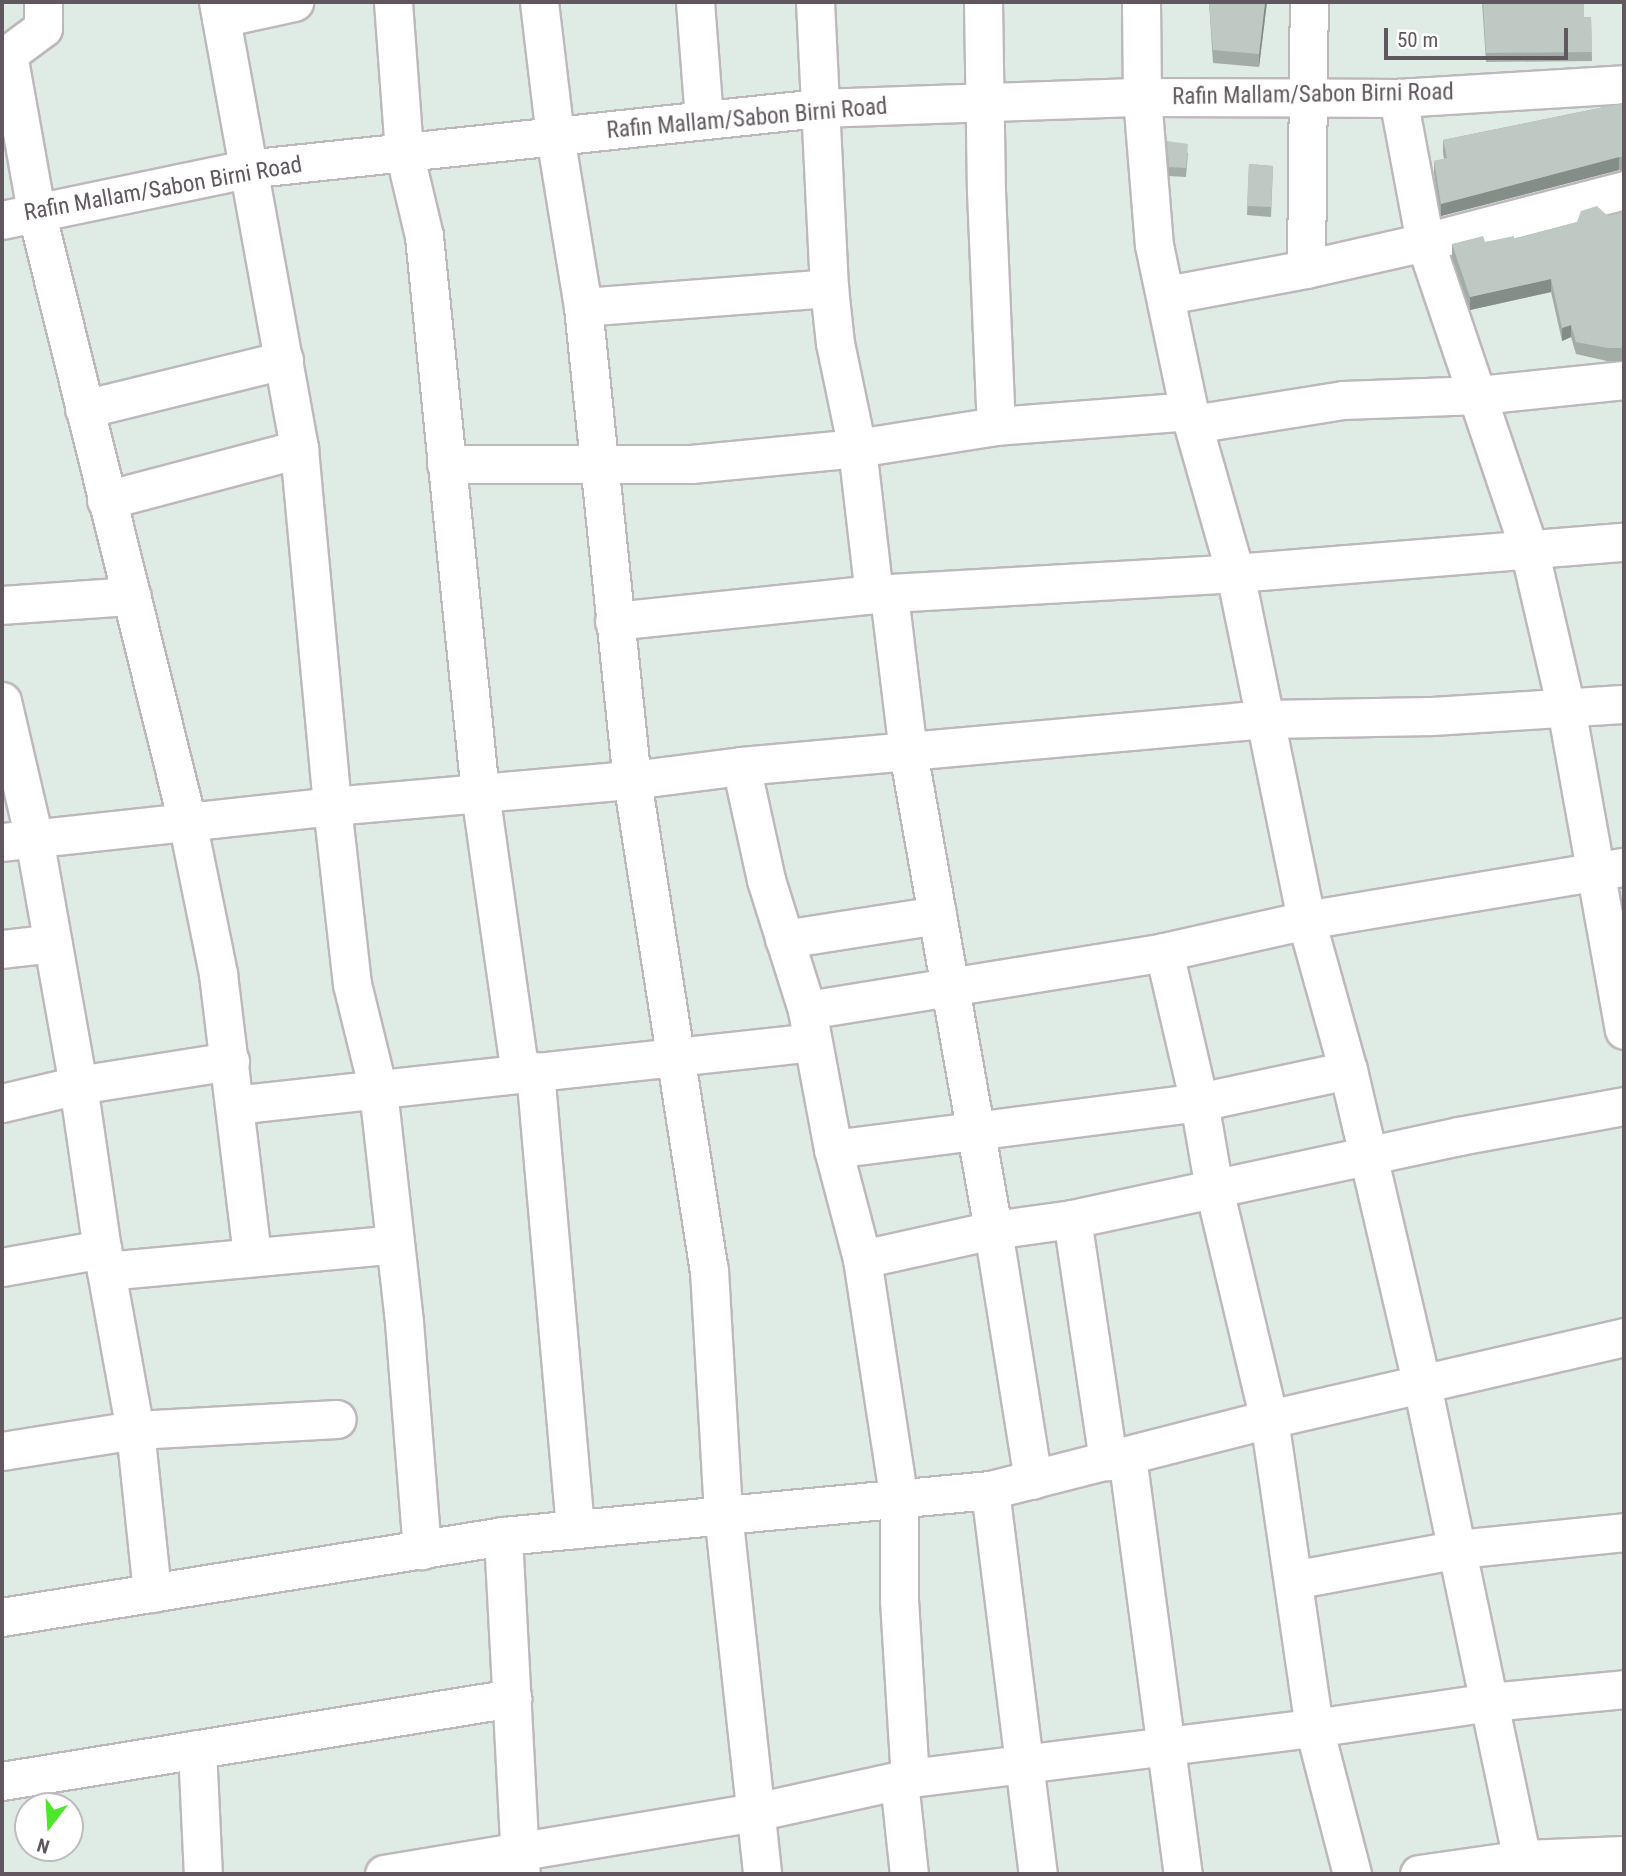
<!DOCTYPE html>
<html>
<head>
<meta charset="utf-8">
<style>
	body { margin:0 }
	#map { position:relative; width:1626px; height:1876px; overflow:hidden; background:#dfebe5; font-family:"Roboto Condensed",sans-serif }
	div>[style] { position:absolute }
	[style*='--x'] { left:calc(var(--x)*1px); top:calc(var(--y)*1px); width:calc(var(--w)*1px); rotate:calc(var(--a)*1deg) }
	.roads { filter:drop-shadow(2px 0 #beb7bc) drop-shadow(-2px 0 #beb7bc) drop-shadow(0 2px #beb7bc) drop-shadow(0 -2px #beb7bc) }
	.minor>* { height:37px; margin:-18.5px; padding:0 18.5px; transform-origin:18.5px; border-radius:18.5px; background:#fff }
	.wall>* { inset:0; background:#a3ada7 }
	.shaded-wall>* { inset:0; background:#848d88 }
	.building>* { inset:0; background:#bdc9c2 }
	span { translate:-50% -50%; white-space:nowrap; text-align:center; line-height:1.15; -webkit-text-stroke:7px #fff; paint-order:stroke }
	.street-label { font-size:23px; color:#60585e }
	.frame { position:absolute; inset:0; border:4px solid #60585e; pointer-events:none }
	.north { position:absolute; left:14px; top:1792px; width:70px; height:70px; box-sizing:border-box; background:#fff; border:2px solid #bfbcbf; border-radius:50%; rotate:197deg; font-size:19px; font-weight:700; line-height:28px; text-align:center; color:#60585e }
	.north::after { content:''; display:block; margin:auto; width:24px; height:32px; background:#4ce62a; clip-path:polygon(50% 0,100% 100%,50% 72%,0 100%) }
	.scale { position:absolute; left:1384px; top:28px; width:184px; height:32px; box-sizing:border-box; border:4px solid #60585e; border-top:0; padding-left:9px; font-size:21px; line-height:24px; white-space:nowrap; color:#60585e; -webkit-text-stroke:5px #fff; paint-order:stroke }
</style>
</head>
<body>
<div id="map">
	<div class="roads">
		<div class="minor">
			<div style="--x:43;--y:2;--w:26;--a:90"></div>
			<div style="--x:43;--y:28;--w:44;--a:143.4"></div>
			<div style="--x:8;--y:54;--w:159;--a:79.9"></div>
			<div style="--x:36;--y:211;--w:628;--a:76.1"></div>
			<div style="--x:187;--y:821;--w:156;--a:78.5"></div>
			<div style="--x:218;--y:974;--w:285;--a:83.1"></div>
			<div style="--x:218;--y:2;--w:454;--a:79.7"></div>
			<div style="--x:299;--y:449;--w:359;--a:84.7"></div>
			<div style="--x:332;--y:806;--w:179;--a:83.6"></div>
			<div style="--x:352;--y:984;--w:109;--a:76.2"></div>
			<div style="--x:378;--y:1090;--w:233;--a:83.6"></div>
			<div style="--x:404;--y:1322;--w:229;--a:85.5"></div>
			<div style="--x:393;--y:2;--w:150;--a:85.8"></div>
			<div style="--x:404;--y:152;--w:86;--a:76.6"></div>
			<div style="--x:424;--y:236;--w:560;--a:84.26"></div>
			<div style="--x:480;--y:793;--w:283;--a:81.9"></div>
			<div style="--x:539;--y:2;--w:135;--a:83.2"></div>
			<div style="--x:555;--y:136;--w:173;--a:80.7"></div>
			<div style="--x:583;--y:307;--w:476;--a:84.1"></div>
			<div style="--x:632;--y:780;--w:496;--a:81.1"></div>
			<div style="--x:709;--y:1270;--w:243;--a:86.7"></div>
			<div style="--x:723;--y:1513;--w:363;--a:83.8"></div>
			<div style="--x:695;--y:2;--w:118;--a:85.6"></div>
			<div style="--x:815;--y:2;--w:286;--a:87.2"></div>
			<div style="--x:829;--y:288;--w:55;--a:83.8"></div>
			<div style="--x:835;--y:343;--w:107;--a:78.2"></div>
			<div style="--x:857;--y:448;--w:147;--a:83.4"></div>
			<div style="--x:983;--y:2;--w:189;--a:89.1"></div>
			<div style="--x:986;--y:191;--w:235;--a:87.6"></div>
			<div style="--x:1141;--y:2;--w:95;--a:89.4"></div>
			<div style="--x:1142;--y:97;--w:148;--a:85.4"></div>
			<div style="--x:1154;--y:245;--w:170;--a:78.1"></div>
			<div style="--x:1189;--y:411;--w:168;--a:74.1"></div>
			<div style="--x:1235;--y:573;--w:354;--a:78.4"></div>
			<div style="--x:1306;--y:920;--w:156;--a:74.4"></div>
			<div style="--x:1348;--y:1070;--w:324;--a:76.8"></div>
			<div style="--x:1422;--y:1385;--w:500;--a:78.1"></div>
			<div style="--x:221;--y:18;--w:75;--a:-12.4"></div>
			<div style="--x:1398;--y:98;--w:147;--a:79.4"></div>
			<div style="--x:1425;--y:242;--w:324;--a:71.3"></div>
			<div style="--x:1529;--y:549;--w:163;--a:76.9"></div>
			<div style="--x:1566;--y:708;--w:327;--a:79.8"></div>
			<div style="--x:2;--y:220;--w:249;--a:-11.8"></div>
			<div style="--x:246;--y:169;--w:576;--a:-6.08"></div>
			<div style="--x:819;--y:108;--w:323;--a:-2"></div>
			<div style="--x:1142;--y:97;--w:256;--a:0.2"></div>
			<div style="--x:1398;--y:98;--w:226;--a:-3.5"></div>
			<div style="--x:1306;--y:269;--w:267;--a:-89.4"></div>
			<div style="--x:1167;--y:295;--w:141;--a:-10.6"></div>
			<div style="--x:1306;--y:269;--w:122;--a:-12.8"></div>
			<div style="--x:1425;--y:242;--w:206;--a:-14.6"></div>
			<div style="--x:583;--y:307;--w:247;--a:-4.4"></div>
			<div style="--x:84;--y:409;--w:206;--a:-13.8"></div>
			<div style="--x:1193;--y:424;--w:152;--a:-9.1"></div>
			<div style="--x:1343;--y:400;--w:136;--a:-2.1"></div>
			<div style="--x:1479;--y:395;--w:146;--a:-5.9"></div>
			<div style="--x:446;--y:464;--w:245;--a:0"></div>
			<div style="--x:691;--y:464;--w:167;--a:-5.5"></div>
			<div style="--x:857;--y:448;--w:141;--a:-9"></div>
			<div style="--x:996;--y:426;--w:194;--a:-4.4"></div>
			<div style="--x:106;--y:500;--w:200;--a:-14.8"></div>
			<div style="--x:889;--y:595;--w:158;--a:83.1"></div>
			<div style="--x:908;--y:752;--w:485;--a:79.9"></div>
			<div style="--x:993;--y:1230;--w:253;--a:80.9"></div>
			<div style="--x:2;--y:605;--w:130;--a:-4"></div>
			<div style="--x:614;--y:621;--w:261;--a:-5.9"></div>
			<div style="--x:874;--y:594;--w:362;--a:-3.3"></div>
			<div style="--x:1235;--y:573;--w:390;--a:-4.6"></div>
			<div style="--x:2;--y:701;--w:141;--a:76.9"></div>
			<div style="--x:34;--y:838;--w:251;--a:79.9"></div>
			<div style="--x:78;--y:1085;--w:166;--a:81.7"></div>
			<div style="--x:102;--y:1249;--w:184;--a:79.7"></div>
			<div style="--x:135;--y:1430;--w:164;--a:84"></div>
			<div style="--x:741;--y:766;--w:117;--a:77.6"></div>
			<div style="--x:766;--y:880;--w:136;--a:72.5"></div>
			<div style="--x:807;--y:1010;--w:141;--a:79.4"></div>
			<div style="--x:833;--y:1149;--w:114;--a:75.2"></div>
			<div style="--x:862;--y:1259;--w:244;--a:81.3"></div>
			<div style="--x:899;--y:1500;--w:100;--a:90"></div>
			<div style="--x:899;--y:1600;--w:178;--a:86.5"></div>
			<div style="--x:2;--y:842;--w:332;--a:-6.2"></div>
			<div style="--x:332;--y:806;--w:301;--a:-5"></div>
			<div style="--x:632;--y:780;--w:110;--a:-7.3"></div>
			<div style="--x:741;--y:766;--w:527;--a:-5.12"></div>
			<div style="--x:1266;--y:719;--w:165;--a:-1"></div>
			<div style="--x:1431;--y:716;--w:193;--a:-3.6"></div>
			<div style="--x:784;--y:939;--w:155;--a:-8.9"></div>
			<div style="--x:2;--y:949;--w:51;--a:-6.7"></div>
			<div style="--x:1164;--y:952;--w:154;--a:76.9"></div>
			<div style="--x:1199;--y:1102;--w:88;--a:80.2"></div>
			<div style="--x:1214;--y:1189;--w:236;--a:76.6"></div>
			<div style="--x:1269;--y:1419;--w:312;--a:81.7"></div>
			<div style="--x:1314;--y:1728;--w:151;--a:75.4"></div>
			<div style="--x:807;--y:1010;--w:362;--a:-9.2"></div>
			<div style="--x:1164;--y:952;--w:146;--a:-12.7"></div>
			<div style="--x:1306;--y:920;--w:322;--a:-9.5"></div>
			<div style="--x:535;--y:1071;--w:460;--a:85"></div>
			<div style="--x:2;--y:1103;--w:78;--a:-13.3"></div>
			<div style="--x:78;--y:1085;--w:154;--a:-9"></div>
			<div style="--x:234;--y:1105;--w:582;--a:-6.21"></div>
			<div style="--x:833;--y:1149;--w:369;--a:-7.3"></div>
			<div style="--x:1199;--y:1102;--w:152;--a:-12.1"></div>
			<div style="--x:1072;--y:1219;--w:245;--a:81.5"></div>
			<div style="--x:862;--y:1259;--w:134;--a:-12.5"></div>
			<div style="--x:993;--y:1230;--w:80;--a:-7.9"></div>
			<div style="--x:1072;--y:1219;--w:396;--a:-12.1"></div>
			<div style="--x:1459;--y:1136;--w:168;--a:-10.3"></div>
			<div style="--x:2;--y:1267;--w:102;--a:-10.2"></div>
			<div style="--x:106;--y:1271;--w:290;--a:-5.3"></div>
			<div style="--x:2;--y:1451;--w:135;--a:-9"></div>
			<div style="--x:135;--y:1430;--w:202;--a:-3.1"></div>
			<div style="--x:1127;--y:1456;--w:422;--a:82.4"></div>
			<div style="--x:990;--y:1490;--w:387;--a:82.9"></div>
			<div style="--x:503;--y:1536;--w:338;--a:87"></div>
			<div style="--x:1293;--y:1580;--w:168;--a:-10.6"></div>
			<div style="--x:1458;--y:1549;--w:167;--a:-5.8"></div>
			<div style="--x:2;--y:1617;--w:508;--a:-9.18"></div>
			<div style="--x:503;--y:1536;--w:489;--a:-5.4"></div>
			<div style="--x:990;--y:1490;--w:288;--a:-14.3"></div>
			<div style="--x:1269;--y:1419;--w:364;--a:-13"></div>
			<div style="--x:197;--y:1749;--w:125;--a:87.3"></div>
			<div style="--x:2;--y:1781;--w:517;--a:-9.24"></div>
			<div style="--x:899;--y:1781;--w:94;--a:83.9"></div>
			<div style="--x:384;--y:1874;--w:376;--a:-9.5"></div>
			<div style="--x:755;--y:1812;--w:159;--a:-12.4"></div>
			<div style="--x:910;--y:1778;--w:407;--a:-7.1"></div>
			<div style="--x:1314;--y:1728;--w:178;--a:-8.4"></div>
			<div style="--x:1490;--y:1702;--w:135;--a:-5.5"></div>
			<div style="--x:1419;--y:1874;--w:106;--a:-8.1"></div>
			<div style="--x:1524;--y:1859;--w:100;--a:-2.3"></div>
		</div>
	</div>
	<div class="wall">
		<div style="clip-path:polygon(1209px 2px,1271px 2px,1267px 2px,1259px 67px,1213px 63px)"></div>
		<div style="clip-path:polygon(1482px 2px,1584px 2px,1584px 17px,1591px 17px,1592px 61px,1486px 62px)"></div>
		<div style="clip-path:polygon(1624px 103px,1624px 170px,1619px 170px,1441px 216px,1434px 174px,1434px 161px,1444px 159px,1443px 153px,1443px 140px)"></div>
		<div style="clip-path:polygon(1167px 141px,1188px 153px,1186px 177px,1169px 176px)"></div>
		<div style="clip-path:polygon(1249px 164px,1273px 166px,1271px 217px,1247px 215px)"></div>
		<div style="clip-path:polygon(1624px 212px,1624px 361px,1607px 361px,1576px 354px,1571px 337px,1562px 341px,1551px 292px,1470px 310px,1452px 257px,1452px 244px,1485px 242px,1514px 239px)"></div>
	</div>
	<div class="shaded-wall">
		<div style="clip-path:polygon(1265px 2px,1267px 2px,1259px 67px,1259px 54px)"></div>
		<div style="clip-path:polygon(1619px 157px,1619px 170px,1441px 216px,1441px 204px)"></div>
		<div style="clip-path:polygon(1551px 279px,1551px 292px,1470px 310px,1470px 297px)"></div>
		<div style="clip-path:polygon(1571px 325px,1571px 337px,1562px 341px,1562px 328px)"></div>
	</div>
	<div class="building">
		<div style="clip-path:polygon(1209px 2px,1265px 2px,1259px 54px,1213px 50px)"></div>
		<div style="clip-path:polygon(1483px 2px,1584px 2px,1584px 17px,1591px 17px,1592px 52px,1486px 53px)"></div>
		<div style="clip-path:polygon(1624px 103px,1624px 157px,1619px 157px,1441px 204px,1434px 161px,1447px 158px,1443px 140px)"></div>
		<div style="clip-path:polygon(1167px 141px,1188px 144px,1186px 168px,1169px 167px)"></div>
		<div style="clip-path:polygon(1249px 164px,1273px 166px,1271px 207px,1247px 206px)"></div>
		<div style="clip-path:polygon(1597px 206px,1608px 216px,1624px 212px,1624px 348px,1607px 348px,1576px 342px,1571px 325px,1562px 328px,1551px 279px,1470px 297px,1452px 244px,1483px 236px,1485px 242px,1514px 236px,1514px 239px,1577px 222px,1581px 211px)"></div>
	</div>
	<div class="street-label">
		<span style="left:1313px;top:95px;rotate:-1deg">Rafin Mallam/Sabon Birni Road</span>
		<span style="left:747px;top:119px;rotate:-5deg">Rafin Mallam/Sabon Birni Road</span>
		<span style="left:163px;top:189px;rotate:-10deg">Rafin Mallam/Sabon Birni Road</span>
	</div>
	<div class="frame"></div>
	<div class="north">N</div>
	<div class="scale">50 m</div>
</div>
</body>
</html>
